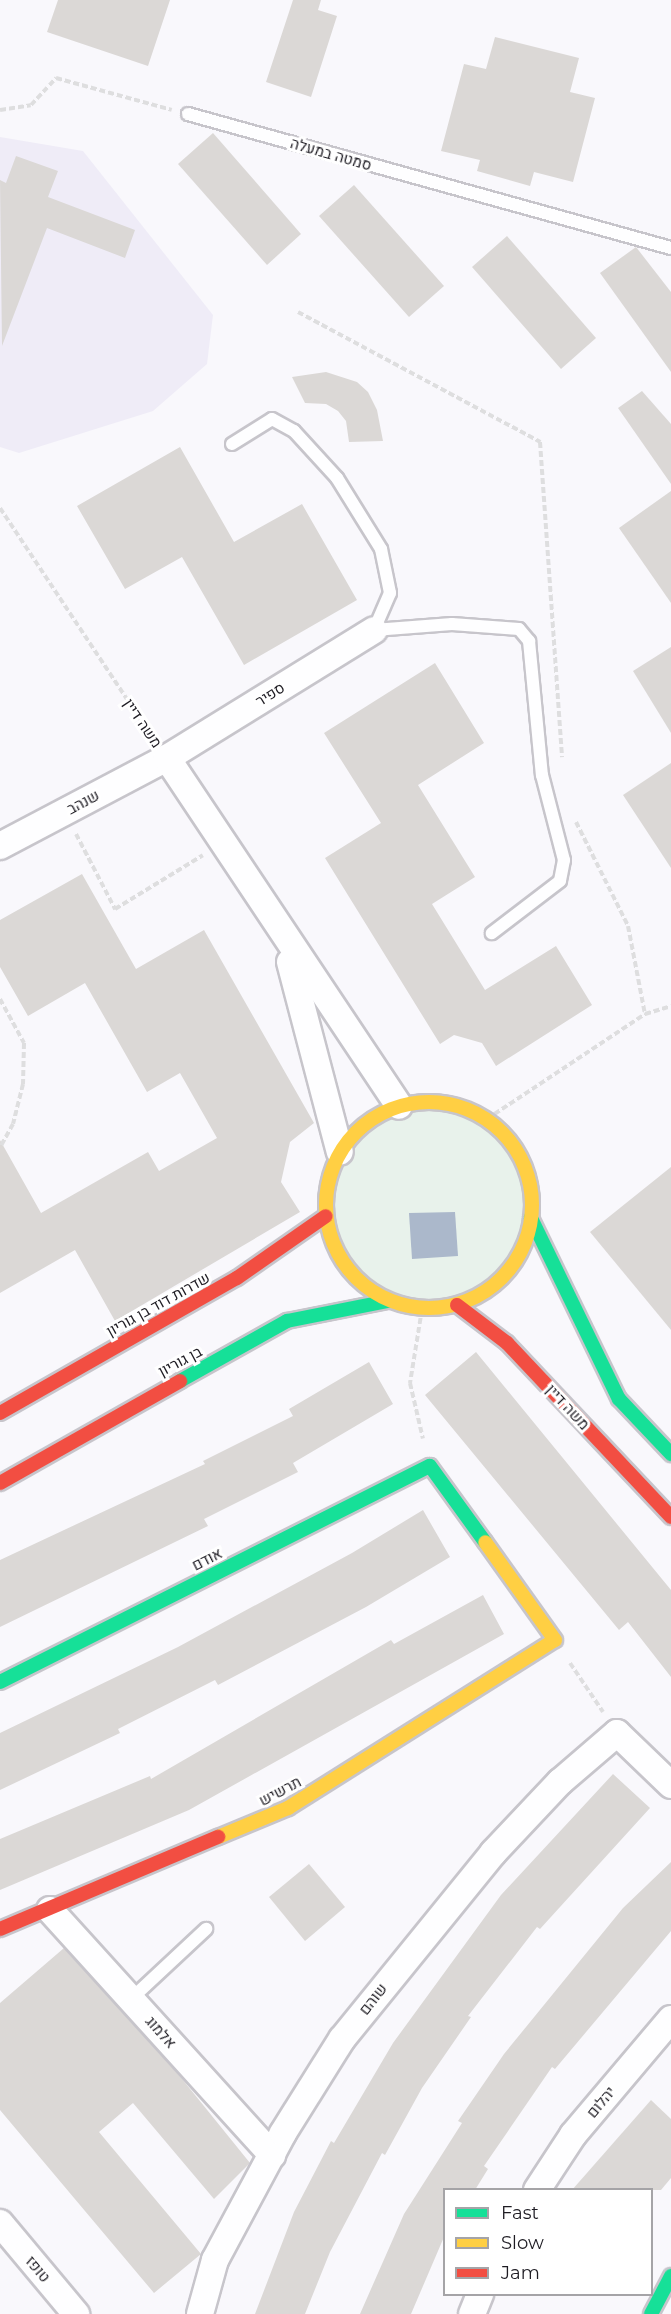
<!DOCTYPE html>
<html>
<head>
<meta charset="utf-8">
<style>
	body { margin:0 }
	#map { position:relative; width:671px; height:2314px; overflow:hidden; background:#f9f8fc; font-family:Montserrat,Heebo,sans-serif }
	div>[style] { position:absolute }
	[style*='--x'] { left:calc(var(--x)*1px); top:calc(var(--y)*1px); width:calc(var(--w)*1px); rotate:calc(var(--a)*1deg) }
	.built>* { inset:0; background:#efecf7 }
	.green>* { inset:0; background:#e8f2eb }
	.round { border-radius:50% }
	.water>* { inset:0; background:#abb8cb }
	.building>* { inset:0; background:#dbd8d6 }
	.path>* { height:4px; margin-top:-2px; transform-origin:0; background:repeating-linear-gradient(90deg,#dededf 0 6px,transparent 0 9px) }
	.roads { filter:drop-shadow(2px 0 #c7c5cb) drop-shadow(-2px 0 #c7c5cb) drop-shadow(0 2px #c7c5cb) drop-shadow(0 -2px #c7c5cb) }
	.lane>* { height:12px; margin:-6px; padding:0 6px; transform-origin:6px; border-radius:6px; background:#fefeff }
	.street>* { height:26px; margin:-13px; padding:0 13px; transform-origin:13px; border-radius:13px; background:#fefeff }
	.fast>* { height:14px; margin:-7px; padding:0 7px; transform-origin:7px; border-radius:7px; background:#16e098 }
	.slow>* { height:14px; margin:-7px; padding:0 7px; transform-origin:7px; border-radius:7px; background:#ffcf43 }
	.slow>.ring { margin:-7px; padding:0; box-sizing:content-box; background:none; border:14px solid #ffcf43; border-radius:50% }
	.jam>* { height:14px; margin:-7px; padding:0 7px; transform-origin:7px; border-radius:7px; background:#f24e42 }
	span { translate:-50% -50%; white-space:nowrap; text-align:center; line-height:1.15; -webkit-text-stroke:6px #fff; paint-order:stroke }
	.street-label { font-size:15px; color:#1e1c23 }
	.legend { position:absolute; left:443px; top:2188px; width:210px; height:108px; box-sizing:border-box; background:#fff; border:2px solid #a5a4a7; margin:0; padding:8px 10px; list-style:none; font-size:18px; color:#1e1c23 }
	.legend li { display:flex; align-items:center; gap:12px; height:30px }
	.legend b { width:30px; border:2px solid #a5a4a7 }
</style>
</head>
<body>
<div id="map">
	<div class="built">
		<div style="clip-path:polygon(0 137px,83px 151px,213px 315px,207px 364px,153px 411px,19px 453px,0 447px)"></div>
	</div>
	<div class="green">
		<div class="round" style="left:330px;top:1106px;width:198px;height:198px"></div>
	</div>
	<div class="water">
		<div style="clip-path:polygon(455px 1212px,458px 1256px,412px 1259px,409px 1213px)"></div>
	</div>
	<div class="building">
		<div style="clip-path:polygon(58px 0,170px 0,148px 66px,47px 32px)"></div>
		<div style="clip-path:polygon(293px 0,321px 0,318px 10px,337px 16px,311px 97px,266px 82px)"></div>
		<div style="clip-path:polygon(495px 37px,579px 58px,570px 92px,595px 98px,573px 182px,534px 172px,530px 186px,477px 171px,480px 160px,441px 151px,464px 64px,486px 69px)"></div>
		<div style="clip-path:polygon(213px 133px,301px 234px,267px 265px,178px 164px)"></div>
		<div style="clip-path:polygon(16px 156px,58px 171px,48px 197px,135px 230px,125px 258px,47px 228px,2px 346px,0 180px,6px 183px)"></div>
		<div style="clip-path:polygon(354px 185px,444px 286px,409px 317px,319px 216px)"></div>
		<div style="clip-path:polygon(507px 236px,596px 338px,561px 369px,472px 267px)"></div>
		<div style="clip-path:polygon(636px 247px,671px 292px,671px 372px,600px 273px)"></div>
		<div style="clip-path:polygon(326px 372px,357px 382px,368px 392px,377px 410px,383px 441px,349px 442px,346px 421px,338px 411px,326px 404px,305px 403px,292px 377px)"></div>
		<div style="clip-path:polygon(642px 391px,671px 424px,671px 484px,618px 408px)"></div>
		<div style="clip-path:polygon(180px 447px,234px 542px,302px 504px,357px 600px,244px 665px,182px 557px,125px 589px,77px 506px)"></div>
		<div style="clip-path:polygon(671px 491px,671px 603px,619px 528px)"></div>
		<div style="clip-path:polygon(671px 647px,671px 733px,633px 671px)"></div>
		<div style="clip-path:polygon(435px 663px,484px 743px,418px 785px,475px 877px,432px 904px,485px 990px,556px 946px,592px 1005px,496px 1066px,482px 1043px,454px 1035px,440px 1044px,325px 858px,381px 823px,324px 733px)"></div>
		<div style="clip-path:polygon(671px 763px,671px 868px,623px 795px)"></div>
		<div style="clip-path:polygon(82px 874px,136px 969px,204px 930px,314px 1123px,290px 1142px,281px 1182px,300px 1212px,115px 1321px,75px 1250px,0 1293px,0 1140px,41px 1213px,148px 1152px,159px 1171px,217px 1138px,180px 1073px,147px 1092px,85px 983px,28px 1016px,0 967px,0 920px)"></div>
		<div style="clip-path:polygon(671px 1167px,671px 1330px,590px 1232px)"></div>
		<div style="clip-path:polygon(476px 1352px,671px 1590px,671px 1677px,628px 1622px,619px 1630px,425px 1395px)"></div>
		<div style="clip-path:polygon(369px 1362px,393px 1404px,293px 1463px,298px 1472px,204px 1519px,208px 1526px,0 1627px,0 1560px,205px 1464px,203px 1461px,293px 1416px,289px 1409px)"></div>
		<div style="clip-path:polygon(423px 1510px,450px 1557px,366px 1607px,218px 1685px,215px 1680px,118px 1729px,120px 1733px,0 1790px,0 1733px,178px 1647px,352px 1553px)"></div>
		<div style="clip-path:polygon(483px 1595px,504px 1634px,189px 1810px,0 1890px,0 1839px,150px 1776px,151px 1779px,391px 1640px,394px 1644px)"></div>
		<div style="clip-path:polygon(613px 1774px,650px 1808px,540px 1929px,537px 1927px,468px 2016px,471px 2017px,422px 2088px,385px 2155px,382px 2153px,330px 2252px,305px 2314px,255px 2314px,294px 2212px,331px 2141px,334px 2143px,393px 2043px,501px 1895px)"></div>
		<div style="clip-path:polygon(671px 1862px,671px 1931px,555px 2069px,552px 2067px,484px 2166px,488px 2169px,475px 2190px,444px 2190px,444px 2237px,411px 2314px,360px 2314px,404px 2214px,462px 2123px,458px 2121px,504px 2054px,623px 1908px)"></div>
		<div style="clip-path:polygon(309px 1864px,345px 1907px,305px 1941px,269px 1897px)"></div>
		<div style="clip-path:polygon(64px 1948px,174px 2069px,250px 2163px,214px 2199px,133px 2103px,99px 2132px,201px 2254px,154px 2293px,0 2110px,0 2003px)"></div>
		<div style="clip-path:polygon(651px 2100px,671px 2119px,671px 2178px,661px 2190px,572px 2190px)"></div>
	</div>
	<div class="path">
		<div style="--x:0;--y:110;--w:31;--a:-9"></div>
		<div style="--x:31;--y:105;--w:37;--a:-47"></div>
		<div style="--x:56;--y:78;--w:120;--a:15.4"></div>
		<div style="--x:298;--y:312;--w:275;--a:28.2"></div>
		<div style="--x:540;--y:442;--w:316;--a:86"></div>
		<div style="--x:0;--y:508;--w:275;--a:56.4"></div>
		<div style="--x:576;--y:822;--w:116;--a:63.4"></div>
		<div style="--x:628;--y:926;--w:90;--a:79.1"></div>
		<div style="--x:645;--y:1014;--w:27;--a:-17"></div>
		<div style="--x:76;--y:834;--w:85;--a:62.5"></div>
		<div style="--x:115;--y:909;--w:103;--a:-31.5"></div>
		<div style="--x:0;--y:999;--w:50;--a:61.4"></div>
		<div style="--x:24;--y:1043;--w:41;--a:91.4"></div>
		<div style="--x:23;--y:1084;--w:41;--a:104"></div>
		<div style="--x:13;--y:1124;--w:26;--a:119"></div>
		<div style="--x:487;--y:1119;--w:190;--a:-33.6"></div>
		<div style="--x:422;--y:1309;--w:75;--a:99.2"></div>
		<div style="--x:410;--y:1383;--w:57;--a:76.9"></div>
		<div style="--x:570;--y:1663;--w:59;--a:56"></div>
	</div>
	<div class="roads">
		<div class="lane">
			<div style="--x:188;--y:114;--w:501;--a:15.51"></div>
			<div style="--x:232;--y:444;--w:47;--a:-32"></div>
			<div style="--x:272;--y:419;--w:25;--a:29"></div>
			<div style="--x:294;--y:431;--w:64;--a:47.5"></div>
			<div style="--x:337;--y:478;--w:84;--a:58.2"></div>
			<div style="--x:381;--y:549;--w:45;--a:78.4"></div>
			<div style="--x:390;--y:593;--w:40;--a:113.4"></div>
			<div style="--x:374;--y:630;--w:78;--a:-4.4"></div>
			<div style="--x:452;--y:624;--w:67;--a:4.3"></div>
			<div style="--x:519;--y:629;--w:16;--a:50"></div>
			<div style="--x:529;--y:641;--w:135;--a:84.5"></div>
			<div style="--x:542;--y:775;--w:88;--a:75.5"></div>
			<div style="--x:564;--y:860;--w:21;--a:101"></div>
			<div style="--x:560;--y:881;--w:86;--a:142.6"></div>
			<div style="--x:131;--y:1999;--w:103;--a:-43"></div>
		</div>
		<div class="street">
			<div style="--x:167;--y:758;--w:418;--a:56.3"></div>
			<div style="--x:0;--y:846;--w:189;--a:-27.8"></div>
			<div style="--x:167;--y:758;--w:243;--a:-31.7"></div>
			<div style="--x:290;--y:962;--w:196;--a:75.3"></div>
			<div style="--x:50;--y:1910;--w:331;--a:47.8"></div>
			<div style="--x:537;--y:2190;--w:66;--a:-56.8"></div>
			<div style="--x:573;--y:2135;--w:152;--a:-49.8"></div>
			<div style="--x:0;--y:2223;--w:119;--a:50.1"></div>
			<div style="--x:200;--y:2314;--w:56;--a:-74.5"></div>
			<div style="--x:215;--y:2260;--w:144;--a:-61.8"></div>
			<div style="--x:283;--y:2133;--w:111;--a:-57.9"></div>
			<div style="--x:342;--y:2039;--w:240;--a:-50.9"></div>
			<div style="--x:493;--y:1853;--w:98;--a:-46.7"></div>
			<div style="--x:560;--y:1782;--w:75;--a:-40.7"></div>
			<div style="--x:617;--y:1733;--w:75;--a:43.9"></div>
			<div style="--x:472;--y:2314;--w:22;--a:-68"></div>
		</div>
		<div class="fast">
			<div style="--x:531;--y:1218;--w:201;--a:64.1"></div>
			<div style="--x:619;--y:1399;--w:76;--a:46.6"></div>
			<div style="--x:180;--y:1381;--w:123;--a:-29.3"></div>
			<div style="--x:287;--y:1321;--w:103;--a:-11.2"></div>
			<div style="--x:0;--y:1682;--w:481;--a:-26.7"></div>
			<div style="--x:430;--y:1466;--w:94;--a:54.1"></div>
			<div style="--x:651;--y:2314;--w:43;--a:-62.2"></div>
		</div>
		<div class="slow">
			<div class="ring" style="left:326px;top:1102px;width:192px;height:192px"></div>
			<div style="--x:218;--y:1837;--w:76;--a:-22.5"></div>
			<div style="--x:288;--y:1808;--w:315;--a:-32.2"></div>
			<div style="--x:555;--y:1640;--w:120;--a:-125.5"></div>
		</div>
		<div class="jam">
			<div style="--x:457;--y:1305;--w:63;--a:37.2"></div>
			<div style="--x:507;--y:1343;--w:239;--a:46.7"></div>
			<div style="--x:0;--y:1413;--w:273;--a:-29.7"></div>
			<div style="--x:237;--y:1278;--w:108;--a:-34.9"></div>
			<div style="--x:0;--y:1483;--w:207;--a:-29.5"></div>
			<div style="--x:0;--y:1929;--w:237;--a:-22.9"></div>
		</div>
	</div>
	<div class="street-label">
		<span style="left:331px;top:154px;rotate:16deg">סמטה במעלה</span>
		<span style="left:270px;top:694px;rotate:-32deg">ספיר</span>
		<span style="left:143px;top:723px;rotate:56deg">משה דיין</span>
		<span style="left:83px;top:802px;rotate:-28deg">שנהב</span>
		<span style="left:158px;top:1304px;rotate:-29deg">שדרות דוד בן גוריון</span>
		<span style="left:180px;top:1361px;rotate:-28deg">בן גוריון</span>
		<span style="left:568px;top:1407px;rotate:47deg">משה דיין</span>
		<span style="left:207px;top:1559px;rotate:-27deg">אודם</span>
		<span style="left:280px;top:1791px;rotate:-28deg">תרשיש</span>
		<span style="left:373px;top:1999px;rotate:-52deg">שוהם</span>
		<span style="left:161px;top:2032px;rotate:48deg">אלמוג</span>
		<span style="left:601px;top:2102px;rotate:-50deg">יהלום</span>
		<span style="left:38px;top:2269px;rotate:50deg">טופז</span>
	</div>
	<ul class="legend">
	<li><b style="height:8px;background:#16e098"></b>Fast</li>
	<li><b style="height:8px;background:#ffcf43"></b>Slow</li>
	<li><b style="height:8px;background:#f24e42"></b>Jam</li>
	</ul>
</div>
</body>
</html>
